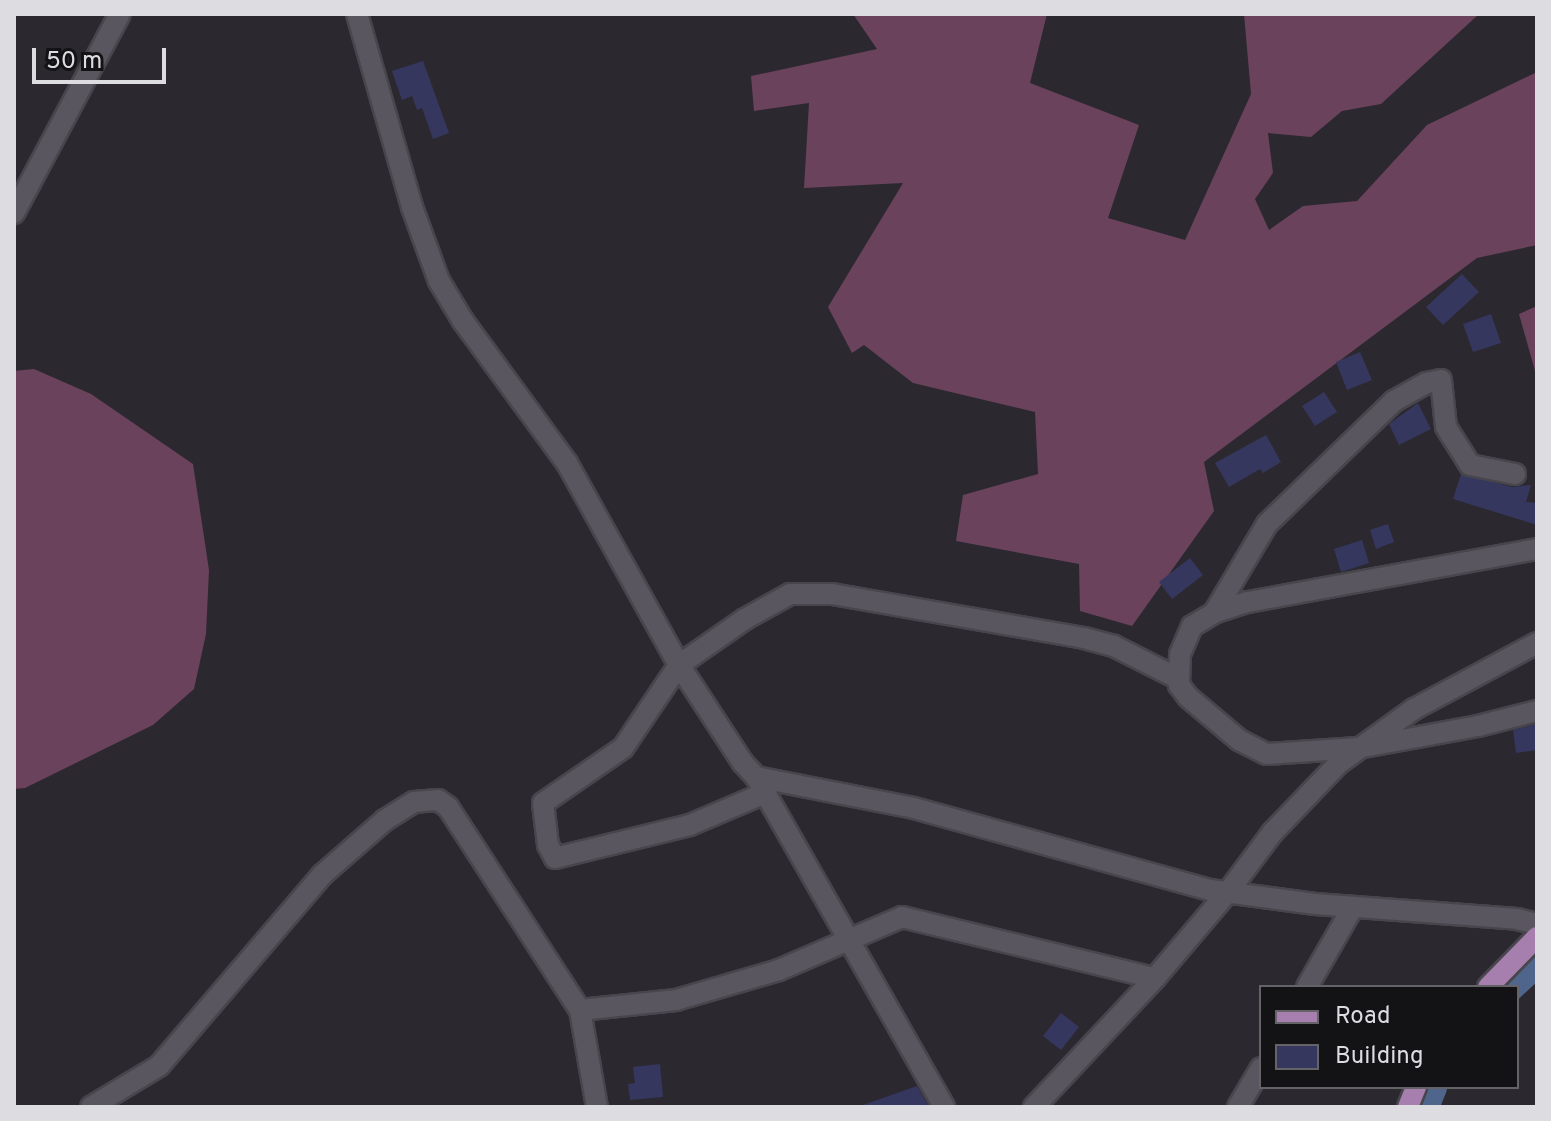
<!DOCTYPE html>
<html>
<head>
<meta charset="utf-8">
<style>
	body { margin:0 }
	#map { position:relative; width:1551px; height:1121px; overflow:hidden; background:#2b2830; font-family:Overpass,sans-serif }
	div>[style] { position:absolute }
	[style*='--x'] { left:calc(var(--x)*1px); top:calc(var(--y)*1px); width:calc(var(--w)*1px); rotate:calc(var(--a)*1deg) }
	.forest>* { inset:0; background:#6a425c }
	.river>* { height:32px; margin:-16px; padding:0 16px; transform-origin:16px; border-radius:16px; background:#4f658b }
	.building>* { inset:0; background:#36375e }
	.roads { filter:drop-shadow(2px 0 #48464c) drop-shadow(-2px 0 #48464c) drop-shadow(0 2px #48464c) drop-shadow(0 -2px #48464c) }
	.minor>* { height:20px; margin:-10px; padding:0 10px; transform-origin:10px; border-radius:10px; background:#59565f }
	.major>* { height:20px; margin:-10px; padding:0 10px; transform-origin:10px; border-radius:10px; background:#a67faf }
	span { translate:-50% -50%; white-space:nowrap; text-align:center; line-height:1.15; -webkit-text-stroke:6px #131215; paint-order:stroke }
	.frame { position:absolute; inset:0; border:16px solid #dddce1; pointer-events:none }
	.legend { position:absolute; left:1259px; top:985px; width:260px; height:104px; box-sizing:border-box; background:#131215; border:2px solid #646367; margin:0; padding:10px 14px; list-style:none; font-size:24px; color:#dddce1 }
	.legend li { display:flex; align-items:center; gap:16px; height:40px }
	.legend b { width:40px; border:2px solid #646367 }
	.scale { position:absolute; left:32px; top:48px; width:134px; height:36px; box-sizing:border-box; border:4px solid #dddce1; border-top:0; padding-left:10px; font-size:24px; line-height:28px; white-space:nowrap; color:#dddce1; -webkit-text-stroke:6px #131215; paint-order:stroke }
</style>
</head>
<body>
<div id="map">
	<div class="forest">
		<div style="clip-path:polygon(853px 14px,1047px 14px,1030px 83px,1139px 125px,1108px 218px,1185px 240px,1251px 94px,1244px 14px,1479px 14px,1381px 104px,1342px 111px,1311px 137px,1268px 133px,1273px 173px,1255px 199px,1269px 230px,1303px 206px,1357px 201px,1427px 125px,1537px 72px,1537px 245px,1477px 258px,1204px 462px,1214px 511px,1132px 626px,1080px 611px,1079px 564px,956px 541px,963px 495px,1038px 474px,1035px 412px,913px 383px,864px 345px,852px 353px,828px 307px,903px 183px,804px 188px,809px 103px,754px 111px,751px 76px,877px 49px)"></div>
		<div style="clip-path:polygon(1537px 306px,1537px 378px,1519px 314px)"></div>
		<div style="clip-path:polygon(34px 369px,91px 394px,193px 464px,209px 570px,206px 634px,194px 689px,153px 725px,25px 788px,14px 789px,14px 371px)"></div>
	</div>
	<div class="river">
		<div style="--x:1508;--y:987;--w:40;--a:-43"></div>
		<div style="--x:1423;--y:1107;--w:22;--a:-68"></div>
	</div>
	<div class="building">
		<div style="clip-path:polygon(423px 61px,449px 133px,433px 139px,422px 108px,417px 110px,412px 96px,402px 100px,392px 71px)"></div>
		<div style="clip-path:polygon(1462px 274px,1479px 292px,1443px 325px,1426px 307px)"></div>
		<div style="clip-path:polygon(1491px 314px,1501px 343px,1473px 352px,1463px 324px)"></div>
		<div style="clip-path:polygon(1360px 352px,1372px 380px,1347px 390px,1336px 362px)"></div>
		<div style="clip-path:polygon(1324px 392px,1337px 412px,1315px 426px,1302px 406px)"></div>
		<div style="clip-path:polygon(1418px 403px,1431px 429px,1399px 445px,1389px 424px)"></div>
		<div style="clip-path:polygon(1266px 435px,1281px 462px,1263px 473px,1260px 469px,1229px 487px,1215px 463px)"></div>
		<div style="clip-path:polygon(1461px 474px,1512px 487px,1531px 485px,1526px 502px,1537px 503px,1537px 525px,1453px 499px)"></div>
		<div style="clip-path:polygon(1388px 524px,1394px 542px,1376px 549px,1370px 530px)"></div>
		<div style="clip-path:polygon(1362px 540px,1369px 563px,1341px 572px,1334px 549px)"></div>
		<div style="clip-path:polygon(1190px 558px,1203px 575px,1172px 599px,1159px 582px)"></div>
		<div style="clip-path:polygon(1537px 724px,1537px 750px,1516px 753px,1513px 730px)"></div>
		<div style="clip-path:polygon(1061px 1013px,1079px 1027px,1061px 1050px,1043px 1036px)"></div>
		<div style="clip-path:polygon(660px 1064px,663px 1097px,630px 1100px,628px 1084px,635px 1083px,633px 1067px)"></div>
		<div style="clip-path:polygon(917px 1086px,929px 1107px,864px 1107px,863px 1105px)"></div>
	</div>
	<div class="roads">
		<div class="minor">
			<div style="--x:357;--y:14;--w:201;--a:74.1"></div>
			<div style="--x:412;--y:207;--w:79;--a:70"></div>
			<div style="--x:439;--y:281;--w:47;--a:59"></div>
			<div style="--x:463;--y:321;--w:176;--a:53.8"></div>
			<div style="--x:567;--y:463;--w:231;--a:61"></div>
			<div style="--x:679;--y:665;--w:117;--a:56.9"></div>
			<div style="--x:743;--y:763;--w:19;--a:47"></div>
			<div style="--x:756;--y:777;--w:380;--a:60.3"></div>
			<div style="--x:14;--y:213;--w:225;--a:-62"></div>
			<div style="--x:1537;--y:549;--w:295;--a:169.6"></div>
			<div style="--x:1247;--y:602;--w:35;--a:162"></div>
			<div style="--x:1214;--y:613;--w:26;--a:149"></div>
			<div style="--x:1192;--y:626;--w:30;--a:113"></div>
			<div style="--x:1180;--y:654;--w:31;--a:92"></div>
			<div style="--x:1179;--y:685;--w:15;--a:53"></div>
			<div style="--x:1188;--y:697;--w:67;--a:40.1"></div>
			<div style="--x:1239;--y:740;--w:31;--a:27"></div>
			<div style="--x:1267;--y:754;--w:91;--a:-3.8"></div>
			<div style="--x:1358;--y:748;--w:122;--a:-10.4"></div>
			<div style="--x:1478;--y:726;--w:61;--a:-14.3"></div>
			<div style="--x:1214;--y:613;--w:104;--a:-59.2"></div>
			<div style="--x:1267;--y:524;--w:177;--a:-44.1"></div>
			<div style="--x:1394;--y:401;--w:37;--a:-29"></div>
			<div style="--x:1426;--y:383;--w:15;--a:-11"></div>
			<div style="--x:1441;--y:380;--w:47;--a:83.9"></div>
			<div style="--x:1446;--y:427;--w:45;--a:57.7"></div>
			<div style="--x:1470;--y:465;--w:46;--a:11.3"></div>
			<div style="--x:756;--y:777;--w:161;--a:11.1"></div>
			<div style="--x:914;--y:808;--w:307;--a:15.5"></div>
			<div style="--x:1210;--y:890;--w:106;--a:7.6"></div>
			<div style="--x:1315;--y:904;--w:203;--a:4.2"></div>
			<div style="--x:1517;--y:919;--w:21;--a:14"></div>
			<div style="--x:765;--y:793;--w:82;--a:156.9"></div>
			<div style="--x:690;--y:825;--w:139;--a:166.3"></div>
			<div style="--x:555;--y:858;--w:15;--a:-118"></div>
			<div style="--x:548;--y:845;--w:42;--a:-96.8"></div>
			<div style="--x:543;--y:803;--w:97;--a:-34.5"></div>
			<div style="--x:623;--y:748;--w:100;--a:-56"></div>
			<div style="--x:679;--y:665;--w:80;--a:-34.9"></div>
			<div style="--x:745;--y:619;--w:51;--a:-29.1"></div>
			<div style="--x:790;--y:594;--w:42;--a:0"></div>
			<div style="--x:832;--y:594;--w:256;--a:9.9"></div>
			<div style="--x:1084;--y:638;--w:31;--a:15"></div>
			<div style="--x:1114;--y:646;--w:73;--a:26.9"></div>
			<div style="--x:1307;--y:987;--w:92;--a:-60.1"></div>
			<div style="--x:580;--y:1010;--w:98;--a:80.1"></div>
			<div style="--x:91;--y:1107;--w:79;--a:-31.1"></div>
			<div style="--x:159;--y:1066;--w:251;--a:-49.5"></div>
			<div style="--x:322;--y:875;--w:84;--a:-41.1"></div>
			<div style="--x:385;--y:820;--w:34;--a:-32"></div>
			<div style="--x:414;--y:802;--w:24;--a:-5"></div>
			<div style="--x:438;--y:800;--w:12;--a:35"></div>
			<div style="--x:448;--y:807;--w:242;--a:57"></div>
			<div style="--x:580;--y:1010;--w:97;--a:-5.9"></div>
			<div style="--x:676;--y:1000;--w:107;--a:-16.2"></div>
			<div style="--x:779;--y:970;--w:134;--a:-23.3"></div>
			<div style="--x:902;--y:917;--w:260;--a:13.6"></div>
			<div style="--x:1034;--y:1107;--w:177;--a:-46.8"></div>
			<div style="--x:1155;--y:978;--w:113;--a:-49.7"></div>
			<div style="--x:1228;--y:892;--w:74;--a:-53.3"></div>
			<div style="--x:1272;--y:833;--w:95;--a:-46.3"></div>
			<div style="--x:1338;--y:764;--w:94;--a:-35.9"></div>
			<div style="--x:1414;--y:709;--w:140;--a:-28.2"></div>
			<div style="--x:1238;--y:1107;--w:45;--a:-59.5"></div>
		</div>
		<div class="major">
			<div style="--x:1488;--y:987;--w:70;--a:-45.6"></div>
			<div style="--x:1408;--y:1107;--w:22;--a:-68"></div>
		</div>
	</div>
	<div class="frame"></div>
	<ul class="legend">
	<li><b style="height:10px;background:#a67faf"></b>Road</li>
	<li><b style="height:22px;background:#36375e"></b>Building</li>
	</ul>
	<div class="scale">50 m</div>
</div>
</body>
</html>
